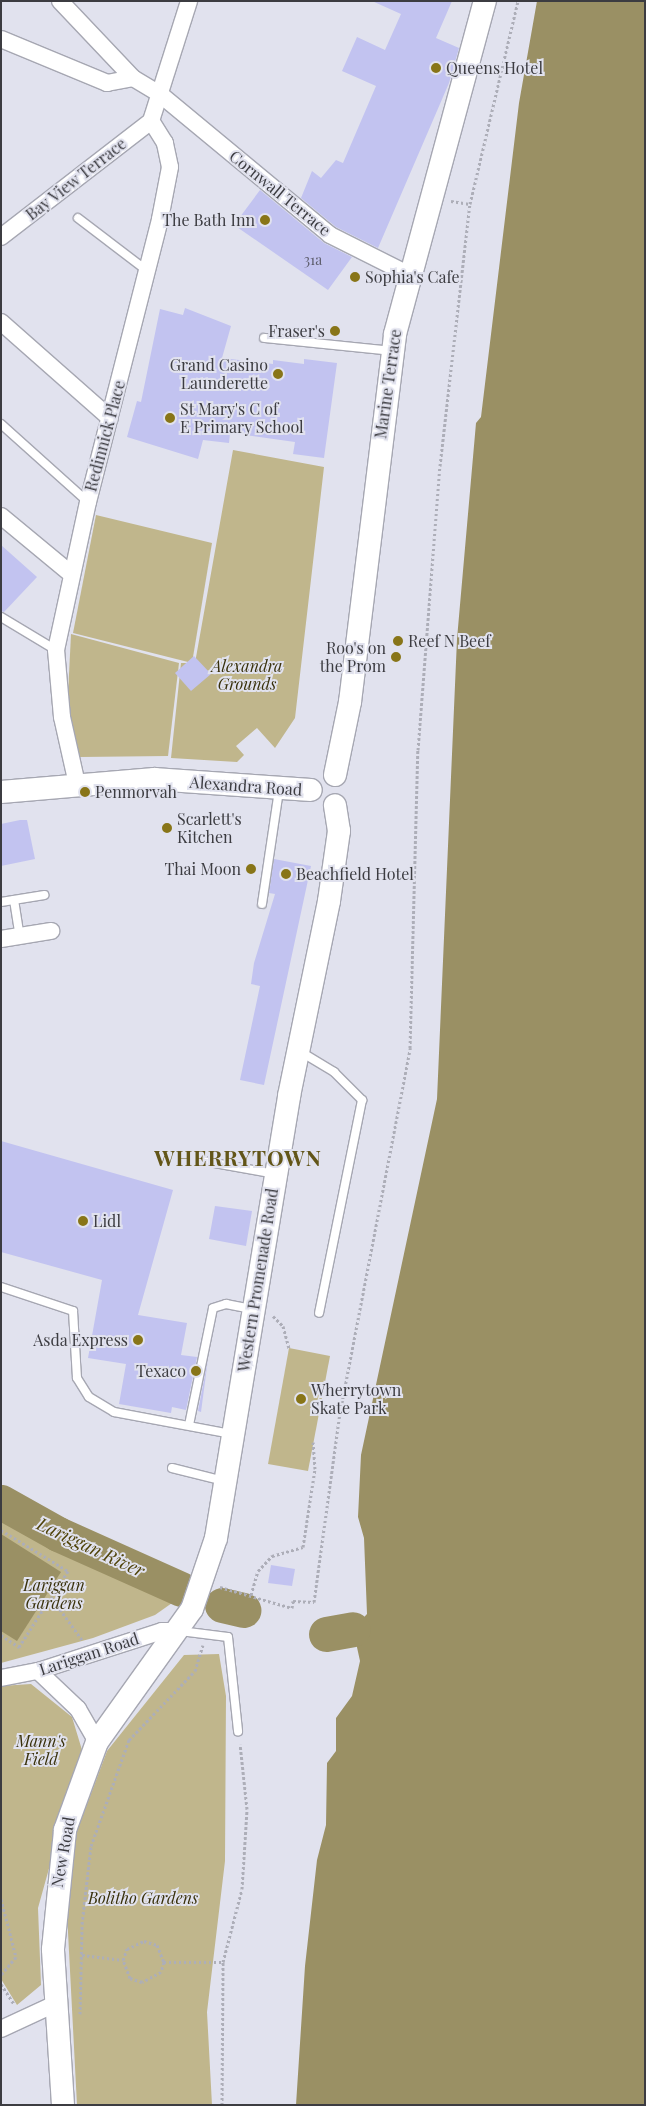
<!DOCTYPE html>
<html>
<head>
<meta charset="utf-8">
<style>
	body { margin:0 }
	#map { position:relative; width:646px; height:2106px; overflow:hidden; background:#e1e2ee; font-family:"Playfair Display",serif }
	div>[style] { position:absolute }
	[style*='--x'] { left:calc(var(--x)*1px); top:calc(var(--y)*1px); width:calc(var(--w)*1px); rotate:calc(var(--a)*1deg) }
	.green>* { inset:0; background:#c0b68c }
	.water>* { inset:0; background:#9a9064 }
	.river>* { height:35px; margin:-17.5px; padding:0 17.5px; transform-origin:17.5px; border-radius:17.5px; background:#9a9064 }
	.building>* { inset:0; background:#c2c3f0 }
	.path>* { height:3px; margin-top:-1.5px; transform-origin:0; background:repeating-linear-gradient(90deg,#adaeb8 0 2.5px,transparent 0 5px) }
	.roads { filter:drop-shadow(1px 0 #a6a7b2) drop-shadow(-1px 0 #a6a7b2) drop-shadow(0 1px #a6a7b2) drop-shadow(0 -1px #a6a7b2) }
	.lane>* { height:8px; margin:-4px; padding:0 4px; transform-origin:4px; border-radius:4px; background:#fff }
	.street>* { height:16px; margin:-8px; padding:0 8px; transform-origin:8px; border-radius:8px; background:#fff }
	.secondary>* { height:22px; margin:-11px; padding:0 11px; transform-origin:11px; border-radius:11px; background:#fff }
	.dots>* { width:14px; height:14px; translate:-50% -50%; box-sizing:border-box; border:2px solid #e1e2ee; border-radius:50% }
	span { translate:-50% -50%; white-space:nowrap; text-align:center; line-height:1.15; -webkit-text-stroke:4px #e1e2ee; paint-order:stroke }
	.number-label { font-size:14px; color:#5e5e6d }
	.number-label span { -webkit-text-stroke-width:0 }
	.poi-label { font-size:16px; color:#3c3c41 }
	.left { translate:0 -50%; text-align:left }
	.right { translate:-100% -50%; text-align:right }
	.street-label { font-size:16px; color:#3c3c41 }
	.park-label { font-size:16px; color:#38300a; font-style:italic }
	.water-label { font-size:18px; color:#51450c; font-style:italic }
	.district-label { font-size:21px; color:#625518; font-weight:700; letter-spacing:1px }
	.frame { position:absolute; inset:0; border:2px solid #3c3c41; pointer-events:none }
</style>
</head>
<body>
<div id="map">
	<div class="green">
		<div style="clip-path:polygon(233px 450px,324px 467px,295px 718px,275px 748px,257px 728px,236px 746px,244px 755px,237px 762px,171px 758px,181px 663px,195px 663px)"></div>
		<div style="clip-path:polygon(96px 515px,212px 543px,192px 663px,73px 633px)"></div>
		<div style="clip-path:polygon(71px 634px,179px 663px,168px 756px,80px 757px,67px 715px)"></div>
		<div style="clip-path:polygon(289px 1348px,330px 1356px,308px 1471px,268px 1464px)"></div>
		<div style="clip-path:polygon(1px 1506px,147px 1582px,172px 1603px,155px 1615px,93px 1638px,1px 1663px)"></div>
		<div style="clip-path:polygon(219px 1654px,226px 1696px,225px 1861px,207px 2012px,212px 2105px,77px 2105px,66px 1894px,76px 1834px,107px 1751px,184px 1655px)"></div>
		<div style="clip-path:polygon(31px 1684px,72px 1717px,82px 1750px,38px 1908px,41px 1985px,17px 2005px,1px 1979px,1px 1686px)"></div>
	</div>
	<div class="water">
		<div style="clip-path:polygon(537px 1px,645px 1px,645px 2105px,296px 2105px,305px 1966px,317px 1860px,326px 1825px,327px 1763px,336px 1751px,336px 1718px,352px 1696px,360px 1661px,353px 1629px,367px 1614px,364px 1538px,358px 1517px,361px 1455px,437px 1099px,457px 639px,476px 423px,481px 417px,519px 103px)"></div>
		<div style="clip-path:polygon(1px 1534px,61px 1572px,17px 1641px,1px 1631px)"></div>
	</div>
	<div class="river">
		<div style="--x:1;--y:1502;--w:65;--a:29.3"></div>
		<div style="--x:58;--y:1534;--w:135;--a:24.1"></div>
		<div style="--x:222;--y:1605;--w:22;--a:13"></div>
		<div style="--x:326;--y:1634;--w:27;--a:-10"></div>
	</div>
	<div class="building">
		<div style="clip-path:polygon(372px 1px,452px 1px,436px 38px,459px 48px,449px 83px,378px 248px,336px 227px,301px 198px,312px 171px,321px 178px,336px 160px,343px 163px,376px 86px,342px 71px,357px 37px,385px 50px,401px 14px)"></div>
		<div style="clip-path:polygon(260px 190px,324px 243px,352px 257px,328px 290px,234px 225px)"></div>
		<div style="clip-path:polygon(185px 308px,231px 326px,222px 358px,273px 364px,273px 360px,304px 364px,304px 359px,337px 363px,324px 458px,293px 454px,295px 442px,230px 433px,229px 443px,203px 440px,198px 459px,127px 437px,137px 401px,141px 402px,160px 309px,183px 315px)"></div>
		<div style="clip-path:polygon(1px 545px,37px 577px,4px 612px,1px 611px)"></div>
		<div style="clip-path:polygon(194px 656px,211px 674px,191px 691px,175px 673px)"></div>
		<div style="clip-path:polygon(20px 820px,27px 820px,35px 859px,1px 866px,1px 824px)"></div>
		<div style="clip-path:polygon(274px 859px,311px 866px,264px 1085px,240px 1080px,260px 986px,251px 984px,254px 963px,275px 894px,269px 893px)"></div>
		<div style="clip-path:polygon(1px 1141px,173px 1190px,138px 1315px,187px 1323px,181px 1355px,197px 1357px,186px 1410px,172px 1407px,171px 1413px,119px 1404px,126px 1364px,88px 1358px,102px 1280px,1px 1252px)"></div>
		<div style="clip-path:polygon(215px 1206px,252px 1211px,246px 1246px,209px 1239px)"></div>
		<div style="clip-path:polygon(208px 1359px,201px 1412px,198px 1411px)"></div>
		<div style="clip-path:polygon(271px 1565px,295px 1569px,292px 1586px,268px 1583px)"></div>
	</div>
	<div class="path">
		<div style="--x:451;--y:201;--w:19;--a:9"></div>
		<div style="--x:273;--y:1316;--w:14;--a:45"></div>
		<div style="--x:283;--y:1326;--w:23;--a:75"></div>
		<div style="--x:1;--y:1530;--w:79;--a:31.5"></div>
		<div style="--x:68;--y:1571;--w:31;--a:123"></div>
		<div style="--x:51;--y:1597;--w:53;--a:54.2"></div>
		<div style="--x:220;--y:1587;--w:75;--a:16.3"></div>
		<div style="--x:292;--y:1608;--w:7;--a:-82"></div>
		<div style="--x:293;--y:1601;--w:21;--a:3"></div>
		<div style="--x:314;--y:1602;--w:191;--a:-82.2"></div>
		<div style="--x:340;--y:1413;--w:372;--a:-79.1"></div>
		<div style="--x:410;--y:1048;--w:298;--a:-88.5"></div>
		<div style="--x:418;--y:750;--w:285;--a:-85.6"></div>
		<div style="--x:440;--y:466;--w:264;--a:-83.5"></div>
		<div style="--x:470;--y:204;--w:209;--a:-76.7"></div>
		<div style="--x:251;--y:1595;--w:25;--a:-74"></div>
		<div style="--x:258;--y:1571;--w:21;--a:-47"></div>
		<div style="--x:272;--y:1556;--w:32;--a:-16"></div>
		<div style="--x:303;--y:1547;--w:79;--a:-81.3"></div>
		<div style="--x:315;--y:1469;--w:27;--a:-94"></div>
		<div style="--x:1;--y:1635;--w:22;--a:34"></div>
		<div style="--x:19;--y:1647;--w:59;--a:-57.4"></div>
		<div style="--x:1;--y:1899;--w:60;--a:75.5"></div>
		<div style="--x:16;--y:1957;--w:23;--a:130"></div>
		<div style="--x:82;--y:1955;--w:41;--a:7"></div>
		<div style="--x:123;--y:1960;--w:12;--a:-70"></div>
		<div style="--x:127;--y:1949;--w:19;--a:-25"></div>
		<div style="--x:144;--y:1941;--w:14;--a:17"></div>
		<div style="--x:157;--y:1945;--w:18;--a:68"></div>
		<div style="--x:164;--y:1962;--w:10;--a:107"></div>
		<div style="--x:161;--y:1972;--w:21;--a:152"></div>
		<div style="--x:142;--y:1982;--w:13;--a:-162"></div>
		<div style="--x:130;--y:1978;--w:19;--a:-111"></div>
		<div style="--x:164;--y:1962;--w:59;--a:0"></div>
		<div style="--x:1;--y:1984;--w:24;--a:57"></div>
		<div style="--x:80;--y:2014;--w:90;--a:-88.7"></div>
		<div style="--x:82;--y:1924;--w:79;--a:-83.4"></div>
		<div style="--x:91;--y:1846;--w:113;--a:-70.3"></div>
		<div style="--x:129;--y:1740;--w:95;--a:-46.3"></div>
		<div style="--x:195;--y:1671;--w:27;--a:-73"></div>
		<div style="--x:222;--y:2105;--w:143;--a:-89.6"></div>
		<div style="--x:223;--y:1962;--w:75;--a:-75.4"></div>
		<div style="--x:242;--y:1889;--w:80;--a:-86.4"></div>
		<div style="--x:247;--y:1809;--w:65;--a:-96.1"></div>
	</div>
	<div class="roads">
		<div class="lane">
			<div style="--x:78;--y:218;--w:86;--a:37.4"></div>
			<div style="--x:264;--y:338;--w:128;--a:5.8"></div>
			<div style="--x:1;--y:424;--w:117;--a:41.9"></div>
			<div style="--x:1;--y:617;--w:64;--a:31"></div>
			<div style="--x:14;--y:900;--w:36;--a:81"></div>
			<div style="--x:1;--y:902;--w:44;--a:-9.2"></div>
			<div style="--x:262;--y:904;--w:115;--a:-81.5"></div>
			<div style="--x:301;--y:1052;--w:39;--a:31"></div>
			<div style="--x:334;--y:1072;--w:40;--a:45"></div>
			<div style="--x:362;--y:1100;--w:217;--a:101.4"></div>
			<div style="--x:203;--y:1161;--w:73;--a:10.2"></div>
			<div style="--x:1;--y:1287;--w:76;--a:18.4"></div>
			<div style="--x:73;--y:1311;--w:67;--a:86.6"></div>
			<div style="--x:77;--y:1378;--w:22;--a:58"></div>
			<div style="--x:89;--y:1397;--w:29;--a:31"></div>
			<div style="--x:114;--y:1412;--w:120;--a:10.6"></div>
			<div style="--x:189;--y:1425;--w:119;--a:-78.4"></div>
			<div style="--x:213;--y:1308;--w:14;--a:-17"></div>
			<div style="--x:226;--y:1304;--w:26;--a:11"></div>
			<div style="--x:172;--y:1468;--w:54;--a:14"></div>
			<div style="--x:180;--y:1631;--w:48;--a:7.1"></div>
			<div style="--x:228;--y:1637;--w:95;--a:83.9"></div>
		</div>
		<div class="street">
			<div style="--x:60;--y:1;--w:106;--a:46.5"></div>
			<div style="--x:133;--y:78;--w:33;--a:31"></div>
			<div style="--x:161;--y:95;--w:219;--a:39.6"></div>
			<div style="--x:330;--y:235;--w:87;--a:26.6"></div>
			<div style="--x:1;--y:39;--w:115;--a:22.5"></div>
			<div style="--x:107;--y:83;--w:26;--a:-11"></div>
			<div style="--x:1;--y:237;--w:190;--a:-37.7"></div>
			<div style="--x:1;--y:322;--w:145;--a:41.4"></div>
			<div style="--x:1;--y:516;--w:91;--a:39.6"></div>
			<div style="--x:77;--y:784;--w:69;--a:-102.6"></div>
			<div style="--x:62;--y:717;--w:67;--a:-95.1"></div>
			<div style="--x:56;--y:650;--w:151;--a:-77.8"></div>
			<div style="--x:88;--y:502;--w:292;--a:-75.7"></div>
			<div style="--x:160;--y:219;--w:53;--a:-79.1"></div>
			<div style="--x:170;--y:167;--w:25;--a:-102"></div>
			<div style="--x:165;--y:143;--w:26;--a:-122"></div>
			<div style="--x:151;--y:121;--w:126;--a:-72.4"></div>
			<div style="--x:1;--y:939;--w:51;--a:-9.1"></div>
			<div style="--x:38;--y:1671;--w:55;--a:43.5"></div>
			<div style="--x:78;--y:1709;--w:38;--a:60"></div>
			<div style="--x:1;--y:1678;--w:38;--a:-11"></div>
			<div style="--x:38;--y:1671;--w:130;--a:-17.9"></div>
			<div style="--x:162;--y:1631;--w:16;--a:0"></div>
			<div style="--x:1;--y:2029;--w:60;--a:-24.8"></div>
		</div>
		<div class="secondary">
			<div style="--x:335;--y:775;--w:75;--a:-78.4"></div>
			<div style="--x:350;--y:702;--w:371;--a:-83"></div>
			<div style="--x:395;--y:334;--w:345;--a:-74.9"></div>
			<div style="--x:1;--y:792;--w:154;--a:-4.9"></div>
			<div style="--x:154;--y:779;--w:157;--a:4"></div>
			<div style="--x:63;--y:2105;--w:156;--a:-93.7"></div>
			<div style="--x:53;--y:1949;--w:120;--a:-84.2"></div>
			<div style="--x:65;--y:1830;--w:94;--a:-70"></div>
			<div style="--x:97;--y:1742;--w:163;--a:-54.5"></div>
			<div style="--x:192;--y:1609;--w:75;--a:-71.3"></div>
			<div style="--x:216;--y:1538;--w:448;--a:-80.6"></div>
			<div style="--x:289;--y:1096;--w:199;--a:-78.4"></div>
			<div style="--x:329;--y:901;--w:71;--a:-81.9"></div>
			<div style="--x:339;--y:831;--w:26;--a:-99"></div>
		</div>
	</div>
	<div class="dots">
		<div style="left:436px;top:68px;background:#887518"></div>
		<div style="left:265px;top:220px;background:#887518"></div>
		<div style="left:355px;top:277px;background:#887518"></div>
		<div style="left:335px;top:331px;background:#887518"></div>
		<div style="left:278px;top:374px;background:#887518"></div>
		<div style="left:170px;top:418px;background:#887518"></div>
		<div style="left:398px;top:641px;background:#887518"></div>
		<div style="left:396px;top:657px;background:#887518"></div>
		<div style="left:85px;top:792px;background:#887518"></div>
		<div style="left:167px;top:828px;background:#887518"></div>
		<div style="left:251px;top:869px;background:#887518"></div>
		<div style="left:286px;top:874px;background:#887518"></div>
		<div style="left:83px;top:1221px;background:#887518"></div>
		<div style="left:138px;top:1340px;background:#887518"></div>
		<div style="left:196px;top:1371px;background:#887518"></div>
		<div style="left:301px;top:1399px;background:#887518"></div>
	</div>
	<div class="number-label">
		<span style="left:313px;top:260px">31a</span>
	</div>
	<div class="poi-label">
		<span class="left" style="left:446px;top:68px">Queens Hotel</span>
		<span class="right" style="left:255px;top:220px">The Bath Inn</span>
		<span class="left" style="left:365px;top:277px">Sophia's Cafe</span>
		<span class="right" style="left:325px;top:331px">Fraser's</span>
		<span class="right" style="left:268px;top:374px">Grand Casino<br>Launderette</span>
		<span class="left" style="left:180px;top:418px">St Mary's C of<br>E Primary School</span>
		<span class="left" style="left:408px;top:641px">Reef N Beef</span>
		<span class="right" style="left:386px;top:657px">Roo's on<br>the Prom</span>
		<span class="left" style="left:95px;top:792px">Penmorvah</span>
		<span class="left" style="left:177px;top:828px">Scarlett's<br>Kitchen</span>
		<span class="right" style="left:241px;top:869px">Thai Moon</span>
		<span class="left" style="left:296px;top:874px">Beachfield Hotel</span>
		<span class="left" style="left:93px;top:1221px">Lidl</span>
		<span class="right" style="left:128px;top:1340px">Asda Express</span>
		<span class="right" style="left:186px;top:1371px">Texaco</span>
		<span class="left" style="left:311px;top:1399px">Wherrytown<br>Skate Park</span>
	</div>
	<div class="street-label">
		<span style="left:76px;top:179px;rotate:-38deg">Bay View Terrace</span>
		<span style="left:280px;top:193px;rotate:39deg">Cornwall Terrace</span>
		<span style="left:388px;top:384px;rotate:-82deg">Marine Terrace</span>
		<span style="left:105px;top:436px;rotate:-75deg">Redinnick Place</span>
		<span style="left:246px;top:786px;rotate:4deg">Alexandra Road</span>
		<span style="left:258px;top:1280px;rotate:-81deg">Western Promenade Road</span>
		<span style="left:89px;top:1654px;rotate:-18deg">Lariggan Road</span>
		<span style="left:63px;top:1852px;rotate:-80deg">New Road</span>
	</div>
	<div class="park-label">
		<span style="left:247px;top:675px">Alexandra<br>Grounds</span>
		<span style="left:54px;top:1594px">Lariggan<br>Gardens</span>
		<span style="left:41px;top:1750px">Mann's<br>Field</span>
		<span style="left:143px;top:1898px">Bolitho Gardens</span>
	</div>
	<div class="water-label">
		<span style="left:91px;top:1547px;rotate:25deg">Lariggan River</span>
	</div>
	<div class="district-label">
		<span style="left:238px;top:1157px">WHERRYTOWN</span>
	</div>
	<div class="frame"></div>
</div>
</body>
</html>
